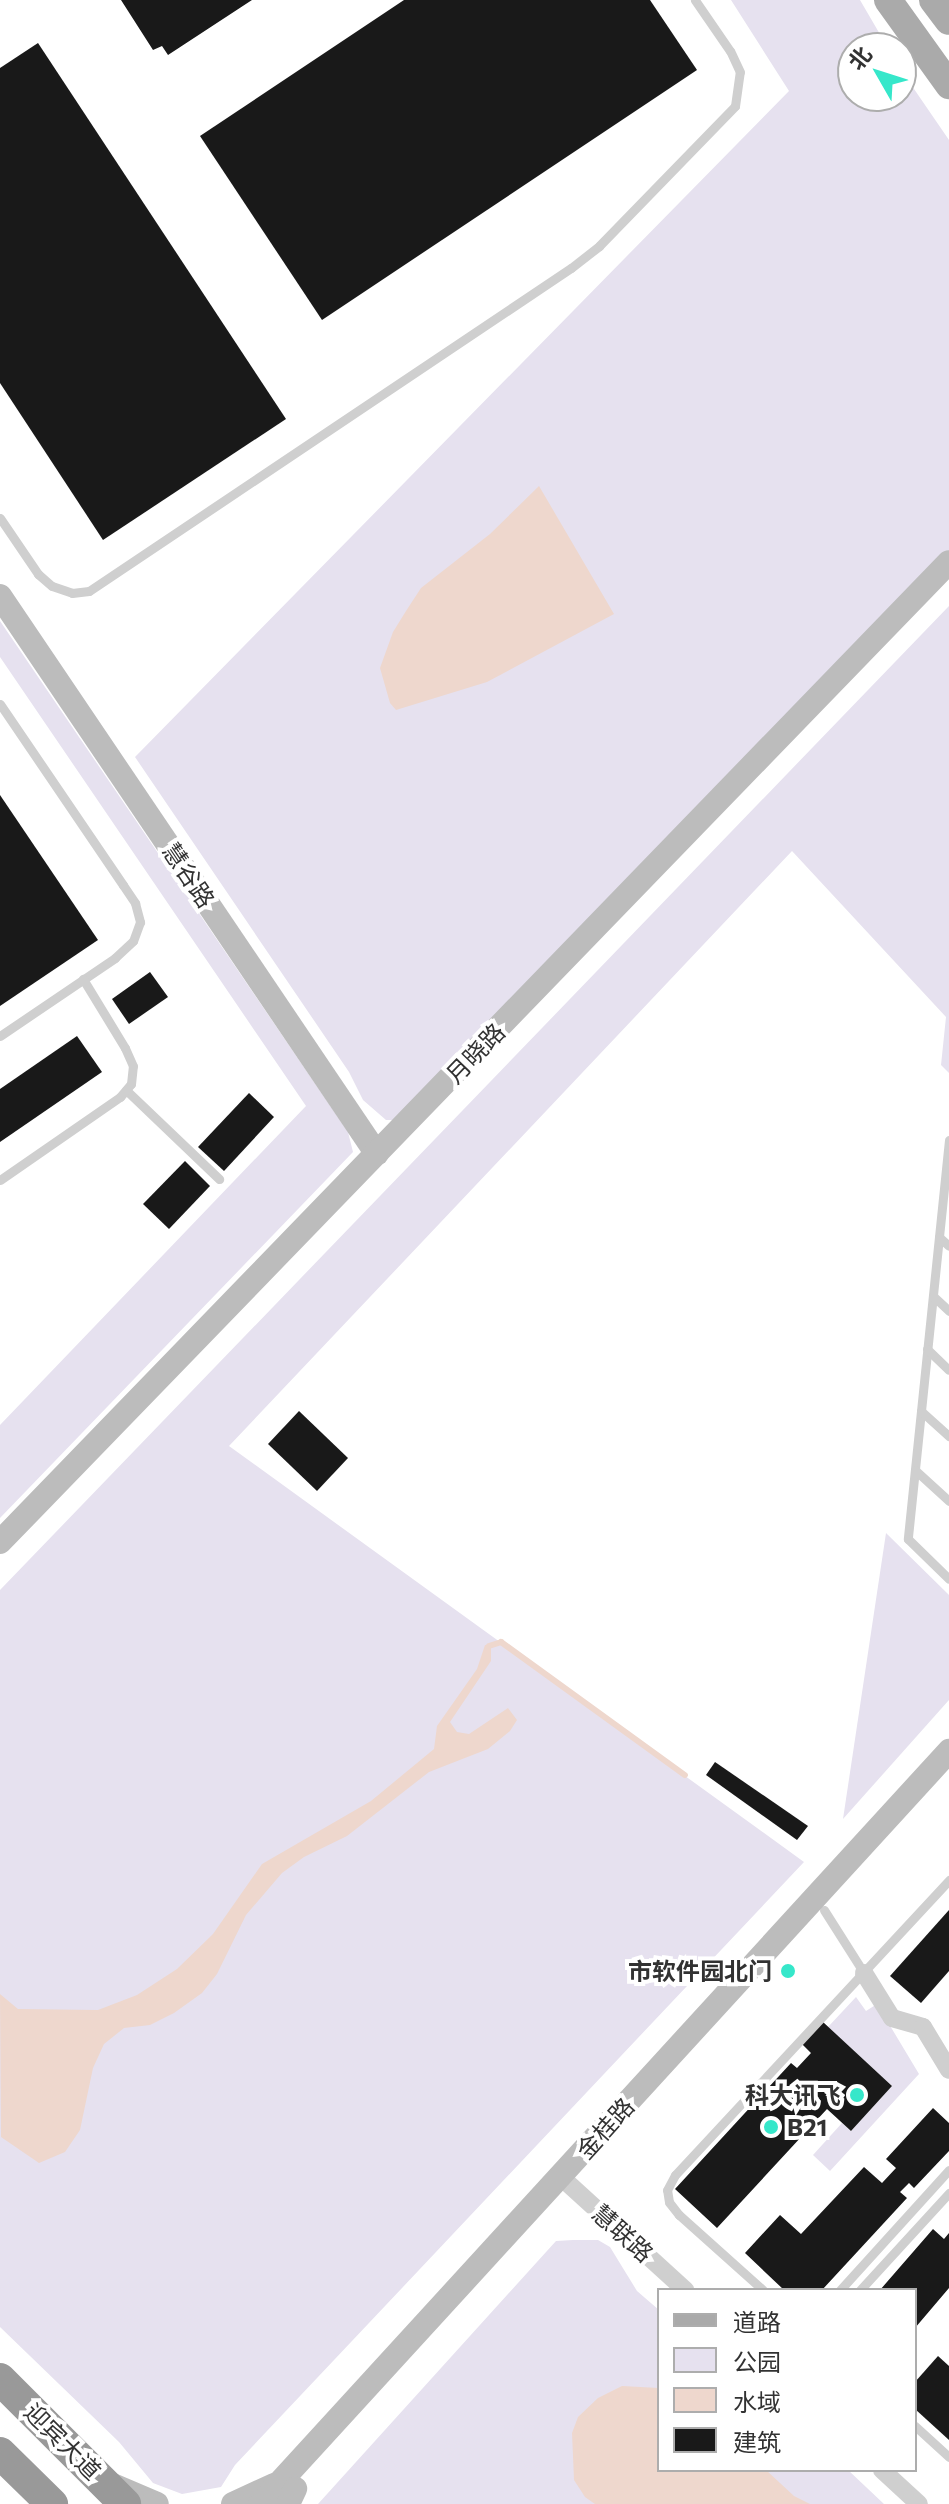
<!DOCTYPE html>
<html>
<head>
<meta charset="utf-8">
<style>
	body { margin:0 }
	#map { position:relative; width:949px; height:2504px; overflow:hidden; background:#fff; font-family:Commissioner,"Noto Sans SC",sans-serif }
	div>[style] { position:absolute }
	[style*='--x'] { left:calc(var(--x)*1px); top:calc(var(--y)*1px); width:calc(var(--w)*1px); rotate:calc(var(--a)*1deg) }
	.green>* { inset:0; background:#e6e1ef }
	.water>* { inset:0; background:#eed7cd }
	.stream>* { height:6px; margin:-3px; padding:0 3px; transform-origin:3px; border-radius:3px; background:#eed7cd }
	.building>* { inset:0; background:#191919 }
	.lane>* { height:9px; margin:-4.5px; padding:0 4.5px; transform-origin:4.5px; border-radius:4.5px; background:#cfcfcf }
	.street>* { height:18px; margin:-9px; padding:0 9px; transform-origin:9px; border-radius:9px; background:#cfcfcf }
	.secondary>* { height:24px; margin:-12px; padding:0 12px; transform-origin:12px; border-radius:12px; background:#bcbcbc }
	.primary>* { height:28px; margin:-14px; padding:0 14px; transform-origin:14px; border-radius:14px; background:#aaa }
	.highway>* { height:32px; margin:-16px; padding:0 16px; transform-origin:16px; border-radius:16px; background:#999 }
	.dots>* { width:22px; height:22px; translate:-50% -50%; box-sizing:border-box; border:4px solid #fff; border-radius:50% }
	span { translate:-50% -50%; white-space:nowrap; text-align:center; line-height:1.15; -webkit-text-stroke:8px #fff; paint-order:stroke }
	.street-label { font-size:24px; color:#323232 }
	.poi-label { font-size:24px; color:#323232; font-weight:700 }
	.right { translate:-100% -50%; text-align:right }
	.left { translate:0 -50%; text-align:left }
	.legend { position:absolute; left:657px; top:2288px; width:260px; height:184px; box-sizing:border-box; background:#fff; border:2px solid #adadad; margin:0; padding:10px 14px; list-style:none; font-size:24px; color:#323232 }
	.legend li { display:flex; align-items:center; gap:16px; height:40px }
	.legend b { width:40px; border:2px solid #adadad }
	.north { position:absolute; left:837px; top:32px; width:80px; height:80px; box-sizing:border-box; background:#fff; border:2px solid #adadad; border-radius:50%; rotate:309deg; font-size:22px; font-weight:700; line-height:32px; text-align:center; color:#323232 }
	.north::after { content:''; display:block; margin:auto; width:28px; height:36px; background:#36e7ca; clip-path:polygon(50% 0,100% 100%,50% 72%,0 100%) }
</style>
</head>
<body>
<div id="map">
	<div class="green">
		<div style="clip-path:polygon(731px 0,860px 0,888px 48px,853px 48px,853px 96px,901px 96px,901px 70px,949px 140px,949px 552px,401px 1120px,386px 1120px,363px 1100px,349px 1072px,135px 757px,789px 91px)"></div>
		<div style="clip-path:polygon(949px 606px,949px 1073px,941px 1065px,946px 1017px,792px 851px,229px 1446px,804px 1862px,235px 2465px,221px 2487px,182px 2494px,153px 2483px,119px 2442px,0 2327px,0 1590px)"></div>
		<div style="clip-path:polygon(0 621px,348px 1132px,353px 1152px,0 1518px,0 1425px,306px 1106px,0 657px)"></div>
		<div style="clip-path:polygon(886px 1533px,949px 1595px,949px 1700px,843px 1819px)"></div>
		<div style="clip-path:polygon(856px 1997px,866px 2011px,877px 2004px,919px 2074px,830px 2171px,813px 2155px,842px 2123px,851px 2131px,892px 2086px,828px 2027px)"></div>
		<div style="clip-path:polygon(573px 2240px,598px 2240px,610px 2247px,637px 2291px,659px 2310px,659px 2470px,848px 2470px,884px 2504px,318px 2504px,556px 2241px)"></div>
	</div>
	<div class="water">
		<div style="clip-path:polygon(539px 486px,614px 614px,487px 682px,396px 710px,390px 703px,380px 668px,393px 632px,406px 611px,421px 588px,490px 534px)"></div>
		<div style="clip-path:polygon(485px 1645px,491px 1646px,491px 1661px,450px 1722px,457px 1732px,469px 1734px,508px 1708px,517px 1720px,510px 1731px,488px 1749px,429px 1772px,347px 1836px,304px 1857px,282px 1873px,246px 1915px,217px 1974px,202px 1993px,174px 2013px,150px 2025px,124px 2028px,104px 2044px,93px 2068px,80px 2130px,65px 2152px,39px 2163px,1px 2137px,0 1994px,18px 2009px,98px 2010px,137px 1995px,177px 1969px,213px 1934px,262px 1864px,371px 1801px,434px 1749px,437px 1726px,477px 1669px)"></div>
		<div style="clip-path:polygon(622px 2386px,659px 2388px,659px 2470px,766px 2470px,794px 2496px,810px 2504px,595px 2504px,585px 2497px,574px 2480px,572px 2433px,578px 2417px,598px 2398px)"></div>
	</div>
	<div class="stream">
		<div style="--x:489;--y:1646;--w:13;--a:-18"></div>
		<div style="--x:501;--y:1642;--w:227;--a:35.9"></div>
	</div>
	<div class="building">
		<div style="clip-path:polygon(121px 0,252px 0,168px 55px,162px 46px,153px 50px)"></div>
		<div style="clip-path:polygon(404px 0,650px 0,697px 70px,322px 320px,200px 136px)"></div>
		<div style="clip-path:polygon(38px 43px,286px 419px,103px 540px,0 383px,0 68px)"></div>
		<div style="clip-path:polygon(0 795px,98px 940px,0 1006px)"></div>
		<div style="clip-path:polygon(150px 972px,168px 997px,129px 1024px,112px 999px)"></div>
		<div style="clip-path:polygon(77px 1036px,102px 1072px,0 1142px,0 1089px)"></div>
		<div style="clip-path:polygon(249px 1093px,274px 1117px,224px 1171px,198px 1147px)"></div>
		<div style="clip-path:polygon(185px 1161px,210px 1186px,169px 1229px,143px 1204px)"></div>
		<div style="clip-path:polygon(299px 1411px,348px 1458px,317px 1491px,268px 1444px)"></div>
		<div style="clip-path:polygon(715px 1762px,808px 1826px,797px 1840px,706px 1775px)"></div>
		<div style="clip-path:polygon(949px 1910px,949px 1971px,921px 2003px,890px 1976px)"></div>
		<div style="clip-path:polygon(823px 2022px,892px 2086px,851px 2131px,827px 2109px,717px 2228px,675px 2189px,791px 2063px,797px 2068px,811px 2053px,802px 2044px)"></div>
		<div style="clip-path:polygon(933px 2108px,949px 2123px,949px 2151px,914px 2188px,909px 2183px,900px 2192px,907px 2198px,822px 2290px,784px 2290px,745px 2253px,780px 2215px,801px 2234px,864px 2167px,882px 2183px,896px 2168px,886px 2159px)"></div>
		<div style="clip-path:polygon(933px 2229px,944px 2239px,949px 2233px,949px 2288px,915px 2328px,915px 2290px,880px 2290px)"></div>
		<div style="clip-path:polygon(938px 2356px,949px 2366px,949px 2440px,915px 2409px,915px 2382px)"></div>
	</div>
	<div class="lane">
		<div style="--x:0;--y:518;--w:68;--a:55.8"></div>
		<div style="--x:38;--y:574;--w:18;--a:41"></div>
		<div style="--x:52;--y:586;--w:21;--a:19"></div>
		<div style="--x:72;--y:593;--w:17;--a:-7"></div>
		<div style="--x:89;--y:591;--w:580;--a:-33.83"></div>
		<div style="--x:571;--y:268;--w:36;--a:-38"></div>
		<div style="--x:599;--y:246;--w:195;--a:-45.8"></div>
		<div style="--x:735;--y:106;--w:34;--a:-82"></div>
		<div style="--x:740;--y:72;--w:23;--a:-115"></div>
		<div style="--x:730;--y:51;--w:62;--a:-124.5"></div>
		<div style="--x:0;--y:704;--w:219;--a:55.8"></div>
		<div style="--x:123;--y:885;--w:22;--a:56"></div>
		<div style="--x:135;--y:903;--w:20;--a:75"></div>
		<div style="--x:140;--y:922;--w:20;--a:110"></div>
		<div style="--x:133;--y:941;--w:25;--a:137"></div>
		<div style="--x:115;--y:958;--w:139;--a:145.9"></div>
		<div style="--x:126;--y:1090;--w:129;--a:43.7"></div>
		<div style="--x:949;--y:1140;--w:401;--a:95.9"></div>
		<div style="--x:908;--y:1539;--w:57;--a:44.3"></div>
		<div style="--x:0;--y:1180;--w:146;--a:-34.7"></div>
		<div style="--x:120;--y:1097;--w:17;--a:-50"></div>
		<div style="--x:131;--y:1084;--w:18;--a:-84"></div>
		<div style="--x:133;--y:1066;--w:20;--a:-114"></div>
		<div style="--x:125;--y:1048;--w:81;--a:-121.3"></div>
		<div style="--x:939;--y:1237;--w:13;--a:42"></div>
		<div style="--x:933;--y:1296;--w:22;--a:43"></div>
		<div style="--x:927;--y:1349;--w:30;--a:44"></div>
		<div style="--x:921;--y:1411;--w:38;--a:42"></div>
		<div style="--x:915;--y:1470;--w:46;--a:42.4"></div>
		<div style="--x:824;--y:1910;--w:75;--a:57.6"></div>
		<div style="--x:763;--y:2290;--w:113;--a:-138.2"></div>
		<div style="--x:679;--y:2215;--w:16;--a:-128"></div>
		<div style="--x:669;--y:2202;--w:12;--a:-99"></div>
		<div style="--x:667;--y:2190;--w:17;--a:-62"></div>
		<div style="--x:675;--y:2175;--w:403;--a:-47.1"></div>
		<div style="--x:840;--y:2290;--w:162;--a:-47.8"></div>
		<div style="--x:860;--y:2290;--w:132;--a:-47.5"></div>
		<div style="--x:915;--y:2426;--w:46;--a:42.4"></div>
	</div>
	<div class="street">
		<div style="--x:864;--y:1973;--w:53;--a:58.1"></div>
		<div style="--x:892;--y:2018;--w:32;--a:16"></div>
		<div style="--x:923;--y:2027;--w:50;--a:58.8"></div>
		<div style="--x:561;--y:2177;--w:168;--a:42.3"></div>
		<div style="--x:882;--y:2470;--w:50;--a:42.6"></div>
	</div>
	<div class="secondary">
		<div style="--x:0;--y:596;--w:673;--a:55.96"></div>
		<div style="--x:0;--y:1542;--w:1364;--a:-45.92"></div>
		<div style="--x:108;--y:2483;--w:53;--a:23.2"></div>
		<div style="--x:233;--y:2504;--w:45;--a:-24.9"></div>
		<div style="--x:260;--y:2504;--w:1021;--a:-47.54"></div>
		<div style="--x:288;--y:2504;--w:17;--a:-65"></div>
	</div>
	<div class="primary">
		<div style="--x:888;--y:0;--w:105;--a:54.3"></div>
		<div style="--x:933;--y:0;--w:26;--a:53"></div>
	</div>
	<div class="highway">
		<div style="--x:0;--y:2379;--w:177;--a:45"></div>
		<div style="--x:0;--y:2453;--w:73;--a:44.4"></div>
	</div>
	<div class="dots">
		<div style="left:788px;top:1971px;background:#36e7ca"></div>
		<div style="left:857px;top:2095px;background:#36e7ca"></div>
		<div style="left:771px;top:2127px;background:#36e7ca"></div>
	</div>
	<div class="street-label">
		<span style="left:189px;top:875px;rotate:56deg">慧谷路</span>
		<span style="left:475px;top:1053px;rotate:-46deg">月晓路</span>
		<span style="left:605px;top:2128px;rotate:-48deg">金桂路</span>
		<span style="left:623px;top:2233px;rotate:42deg">慧联路</span>
		<span style="left:63px;top:2441px;rotate:45deg">迎宾大道</span>
	</div>
	<div class="poi-label">
		<span class="right" style="left:772px;top:1971px">市软件园北门</span>
		<span class="right" style="left:841px;top:2095px">科大讯飞</span>
		<span class="left" style="left:787px;top:2127px">B21</span>
	</div>
	<ul class="legend">
	<li><b style="height:10px;background:#aaa"></b>道路</li>
	<li><b style="height:22px;background:#e6e1ef"></b>公园</li>
	<li><b style="height:22px;background:#eed7cd"></b>水域</li>
	<li><b style="height:22px;background:#191919"></b>建筑</li>
	</ul>
	<div class="north">北</div>
</div>
</body>
</html>
